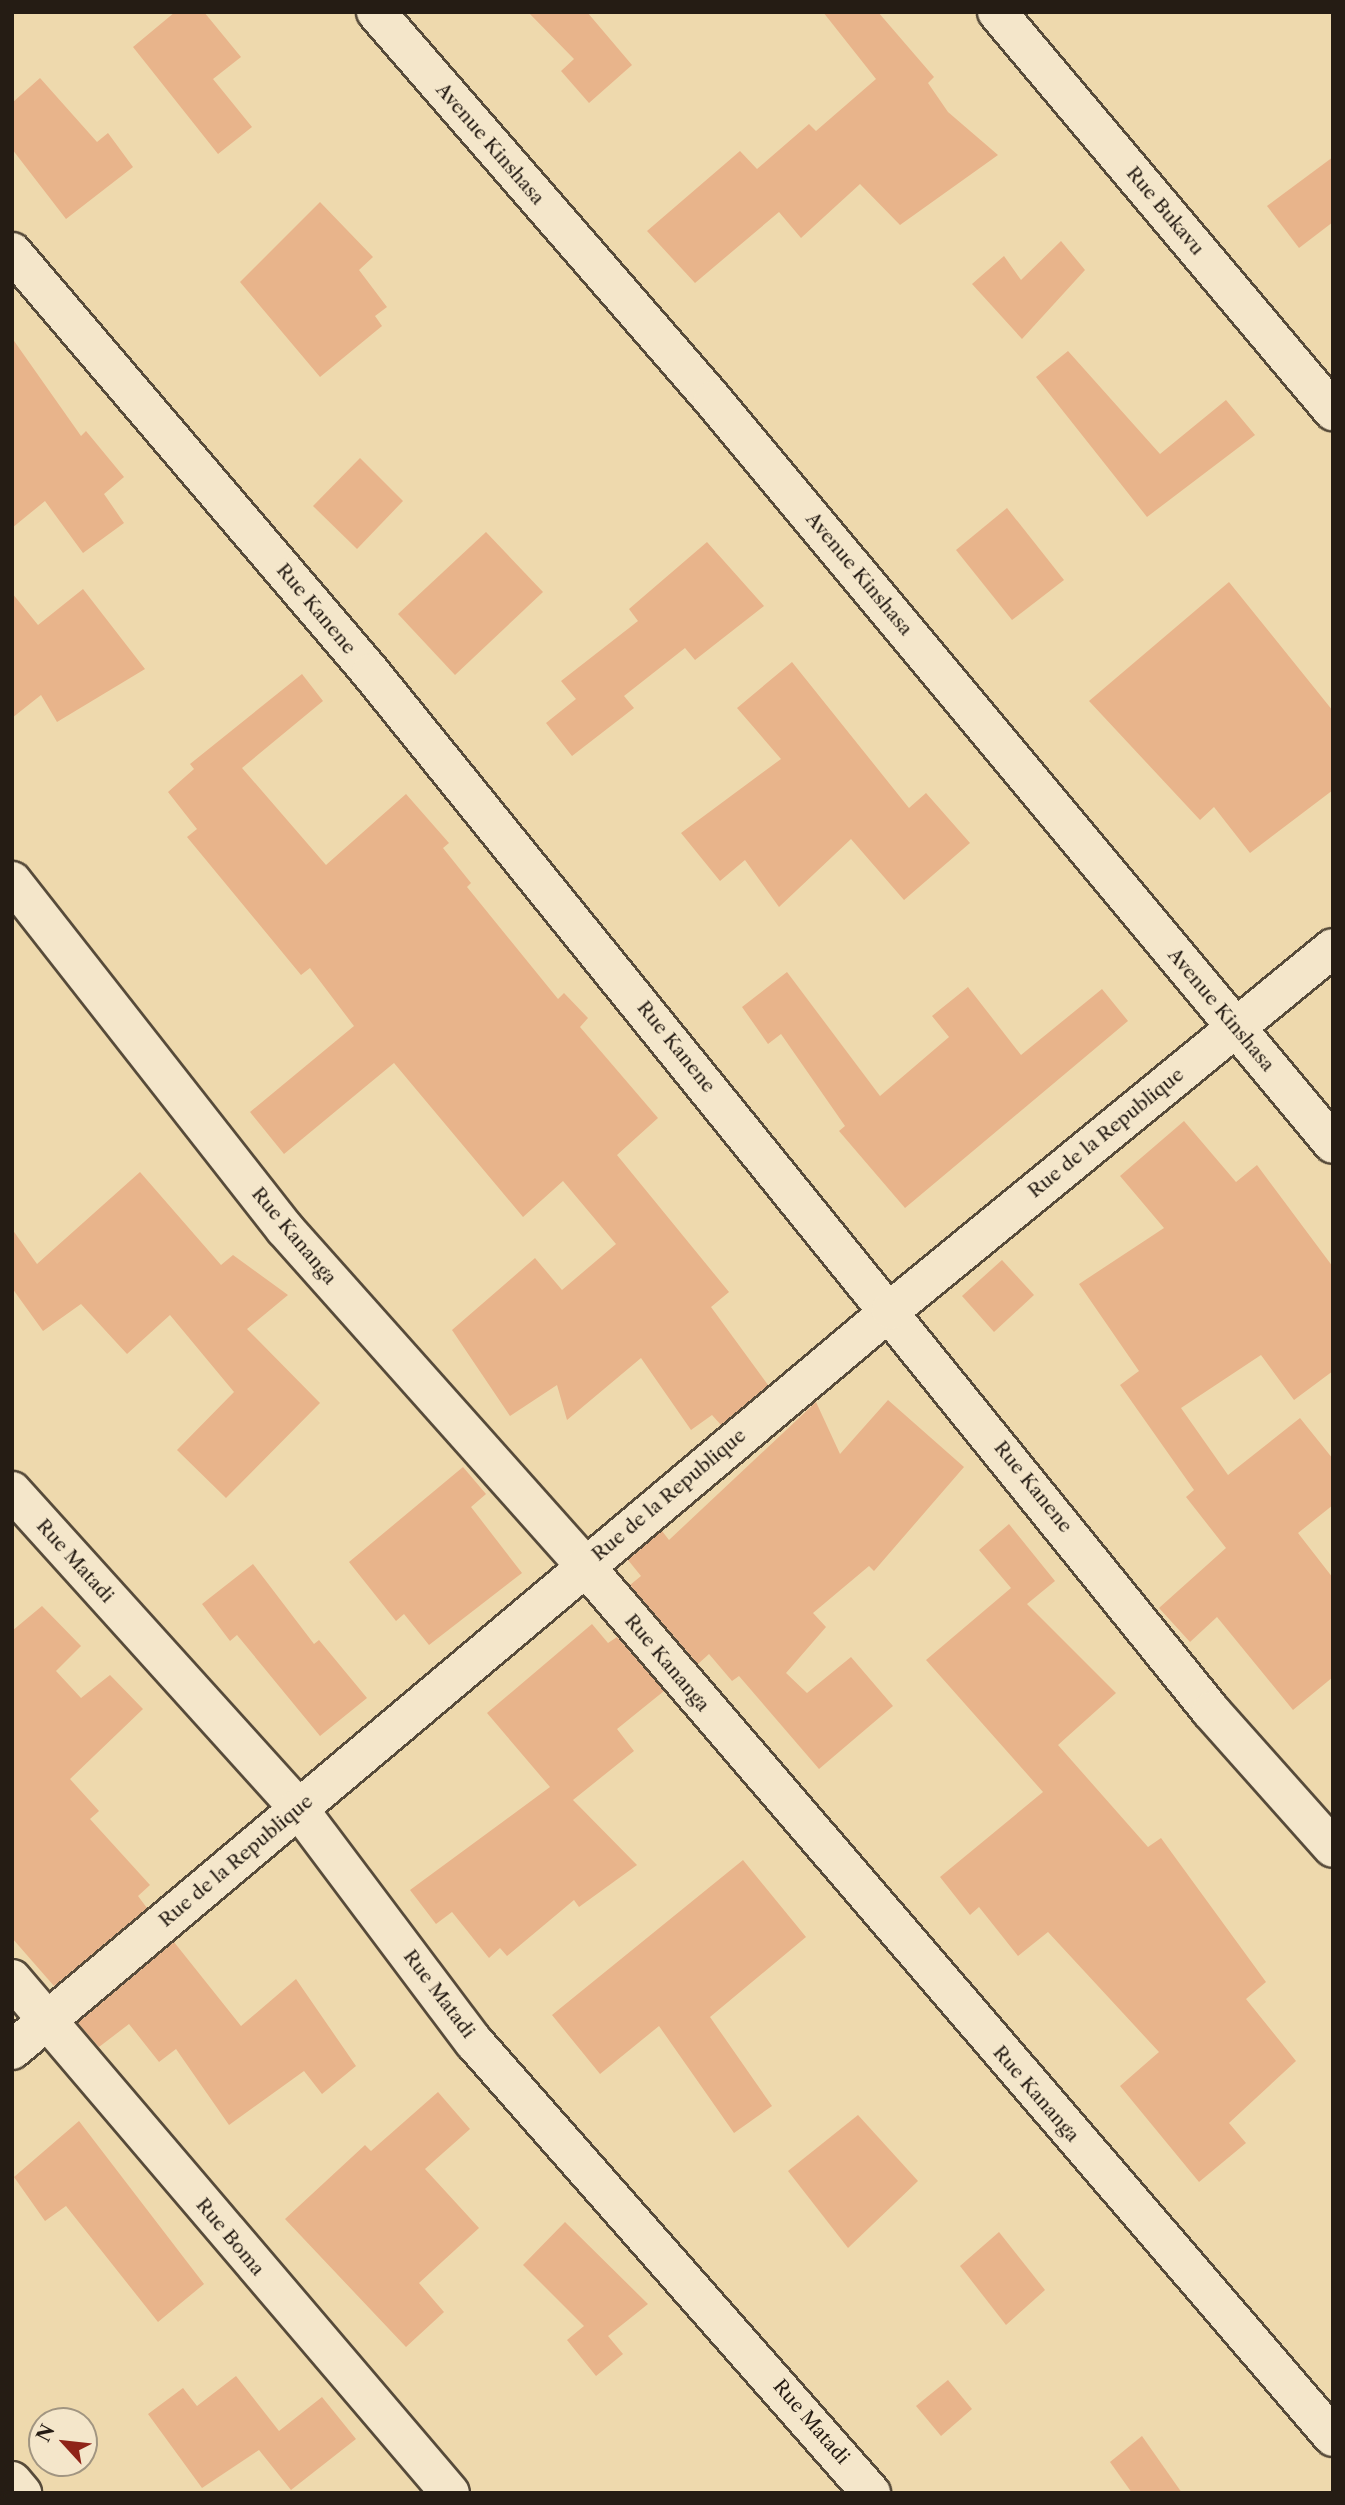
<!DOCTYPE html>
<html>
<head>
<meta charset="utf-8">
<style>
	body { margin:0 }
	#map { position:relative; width:1345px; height:2505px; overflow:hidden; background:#eed9ad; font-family:"Libre Caslon Text",serif }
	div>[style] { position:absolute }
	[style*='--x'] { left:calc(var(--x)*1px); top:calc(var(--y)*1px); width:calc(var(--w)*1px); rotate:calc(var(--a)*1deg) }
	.building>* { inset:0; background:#e8b48b }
	.roads { filter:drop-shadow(2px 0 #574b3a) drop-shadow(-2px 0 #574b3a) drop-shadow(0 2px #574b3a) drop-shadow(0 -2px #574b3a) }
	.street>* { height:38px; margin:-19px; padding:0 19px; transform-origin:19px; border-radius:19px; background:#f4e6ca }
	span { translate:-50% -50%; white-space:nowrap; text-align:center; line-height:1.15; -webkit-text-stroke:6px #f4e6ca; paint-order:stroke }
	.street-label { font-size:19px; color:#251c14 }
	.frame { position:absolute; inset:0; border:14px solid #251c14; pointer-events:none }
	.north { position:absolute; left:28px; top:2407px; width:70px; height:70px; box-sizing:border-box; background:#f4e6ca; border:2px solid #a19581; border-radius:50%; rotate:297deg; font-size:19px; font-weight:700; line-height:28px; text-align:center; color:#251c14 }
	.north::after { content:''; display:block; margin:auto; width:24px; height:32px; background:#8f2418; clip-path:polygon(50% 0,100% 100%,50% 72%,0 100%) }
</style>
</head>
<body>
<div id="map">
	<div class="building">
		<div style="clip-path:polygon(175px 12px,204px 12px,241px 57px,213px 79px,252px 127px,218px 154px,133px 47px)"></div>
		<div style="clip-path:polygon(528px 12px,587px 12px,632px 65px,589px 103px,561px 71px,574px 59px)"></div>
		<div style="clip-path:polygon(823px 12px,878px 12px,934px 77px,928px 83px,948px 112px,998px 155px,900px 225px,860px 184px,801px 238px,779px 212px,695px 283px,647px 231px,740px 151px,757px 169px,809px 124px,816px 131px,876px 79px)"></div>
		<div style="clip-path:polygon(40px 78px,97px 142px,108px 133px,133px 167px,66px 219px,12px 149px,12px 103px)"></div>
		<div style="clip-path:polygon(1333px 157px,1333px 222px,1299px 248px,1267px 206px)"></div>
		<div style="clip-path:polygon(320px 202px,373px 257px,359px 270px,387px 307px,375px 316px,382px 326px,320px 377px,240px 282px)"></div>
		<div style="clip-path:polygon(1061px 241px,1085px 270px,1022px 339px,972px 284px,1004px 256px,1021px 280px)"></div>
		<div style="clip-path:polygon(12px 338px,81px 436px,86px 431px,124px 477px,104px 494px,124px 523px,83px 553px,45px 501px,12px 528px)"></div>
		<div style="clip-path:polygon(1068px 351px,1160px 454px,1226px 400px,1255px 435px,1147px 517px,1036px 377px)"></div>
		<div style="clip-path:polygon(360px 458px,403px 501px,357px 549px,313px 506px)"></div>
		<div style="clip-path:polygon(1007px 508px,1064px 580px,1012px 620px,956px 550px)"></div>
		<div style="clip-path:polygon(486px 532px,543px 592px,455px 675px,398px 614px)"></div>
		<div style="clip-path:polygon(707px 542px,764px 606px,695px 660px,685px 648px,624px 696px,634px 708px,572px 756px,546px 723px,576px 699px,561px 681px,638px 621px,629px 609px)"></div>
		<div style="clip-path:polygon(1229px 582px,1333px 711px,1333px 790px,1250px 853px,1214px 807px,1200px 820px,1089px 701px)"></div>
		<div style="clip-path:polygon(83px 589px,145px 669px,57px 722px,41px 695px,12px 718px,12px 593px,38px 625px)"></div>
		<div style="clip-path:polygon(792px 662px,909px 808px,926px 793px,970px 843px,904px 900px,851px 839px,779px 907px,745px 860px,720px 881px,681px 833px,781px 759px,737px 708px)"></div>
		<div style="clip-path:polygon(302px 674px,323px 701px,242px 768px,326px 865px,406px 794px,449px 843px,443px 848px,471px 883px,467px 887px,558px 999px,564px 993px,588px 1018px,580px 1027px,658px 1118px,617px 1155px,729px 1292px,711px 1307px,768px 1385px,721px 1425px,712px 1415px,691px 1430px,641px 1358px,567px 1420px,557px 1385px,510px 1416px,452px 1330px,535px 1258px,562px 1290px,616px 1244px,563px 1181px,523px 1217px,394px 1063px,284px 1154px,250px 1112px,354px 1026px,310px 968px,301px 975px,187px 837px,197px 829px,168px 792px,194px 769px,190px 764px)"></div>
		<div style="clip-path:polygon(787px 972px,880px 1096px,949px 1037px,932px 1016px,968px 987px,1021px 1055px,1102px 989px,1128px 1021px,905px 1208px,839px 1131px,845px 1126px,781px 1034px,768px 1044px,742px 1007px)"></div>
		<div style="clip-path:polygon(1184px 1121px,1236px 1182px,1257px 1165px,1333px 1267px,1333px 1371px,1294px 1400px,1261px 1355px,1181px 1408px,1228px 1475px,1300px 1418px,1333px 1459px,1333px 1505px,1298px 1533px,1333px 1578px,1333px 1677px,1293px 1710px,1217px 1617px,1190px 1642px,1159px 1608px,1226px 1548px,1186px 1497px,1194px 1490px,1120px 1385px,1139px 1371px,1079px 1284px,1164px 1228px,1120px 1176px)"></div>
		<div style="clip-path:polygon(140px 1172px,221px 1265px,233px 1255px,288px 1295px,247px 1329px,320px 1403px,226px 1498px,177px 1450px,234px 1392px,170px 1315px,127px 1354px,81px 1304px,43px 1331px,12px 1288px,12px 1229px,37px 1264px)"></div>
		<div style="clip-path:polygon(1002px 1260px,1034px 1295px,994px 1332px,962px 1296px)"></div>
		<div style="clip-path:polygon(888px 1400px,964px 1467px,874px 1571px,869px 1566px,813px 1613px,826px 1627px,786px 1673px,807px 1693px,851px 1657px,893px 1706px,819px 1769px,739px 1676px,732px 1681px,709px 1654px,698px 1664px,630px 1585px,641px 1576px,628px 1560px,662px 1531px,669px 1540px,816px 1402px,840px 1454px)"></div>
		<div style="clip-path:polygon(463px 1467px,486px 1494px,471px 1507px,522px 1573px,429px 1645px,404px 1614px,396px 1621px,349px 1562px)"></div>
		<div style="clip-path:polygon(1009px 1524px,1055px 1581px,1027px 1604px,1116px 1693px,1058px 1745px,1148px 1847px,1161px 1838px,1266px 1982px,1246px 1999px,1296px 2061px,1229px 2123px,1246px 2143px,1199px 2182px,1120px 2086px,1159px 2052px,1048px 1932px,1018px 1956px,979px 1907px,970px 1915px,940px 1877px,1043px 1792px,926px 1660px,1011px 1588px,979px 1550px)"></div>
		<div style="clip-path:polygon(253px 1564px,314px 1644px,319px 1640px,367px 1698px,320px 1736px,237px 1635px,230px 1641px,202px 1604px)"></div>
		<div style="clip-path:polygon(42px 1606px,81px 1646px,56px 1671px,81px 1698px,110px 1675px,143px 1709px,70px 1779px,99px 1811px,90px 1819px,150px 1885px,138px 1896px,147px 1908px,54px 1986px,12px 1938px,12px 1631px)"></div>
		<div style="clip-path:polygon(592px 1624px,608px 1643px,617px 1637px,664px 1691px,617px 1729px,634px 1751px,573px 1800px,637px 1865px,579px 1907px,574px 1900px,507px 1956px,500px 1948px,489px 1958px,452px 1912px,436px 1924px,410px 1890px,550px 1787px,487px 1713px)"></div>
		<div style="clip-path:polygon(743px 1860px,806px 1937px,710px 2017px,772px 2106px,734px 2133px,659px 2026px,600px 2074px,552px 2015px)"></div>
		<div style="clip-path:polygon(174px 1942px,241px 2026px,296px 1979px,356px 2066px,322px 2094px,304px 2071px,229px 2125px,176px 2049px,159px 2062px,129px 2024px,99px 2047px,78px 2023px)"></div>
		<div style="clip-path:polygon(438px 2092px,470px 2129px,425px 2169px,479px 2228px,419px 2283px,444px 2312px,406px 2347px,285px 2219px,365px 2145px,371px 2151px)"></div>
		<div style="clip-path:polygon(858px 2115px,918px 2181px,848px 2248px,788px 2171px)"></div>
		<div style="clip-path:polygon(79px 2121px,204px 2284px,158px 2322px,66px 2206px,45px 2221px,14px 2177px)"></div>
		<div style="clip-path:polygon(565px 2222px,648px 2304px,608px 2336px,623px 2354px,596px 2376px,567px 2340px,584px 2326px,523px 2265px)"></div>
		<div style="clip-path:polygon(999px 2232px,1045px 2290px,1006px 2325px,960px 2266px)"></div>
		<div style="clip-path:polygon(236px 2376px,279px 2431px,322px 2397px,356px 2439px,291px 2490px,259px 2450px,202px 2488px,148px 2414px,183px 2388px,197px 2406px)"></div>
		<div style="clip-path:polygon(948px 2380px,972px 2409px,941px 2436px,916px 2406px)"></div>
		<div style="clip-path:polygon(1142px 2436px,1182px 2493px,1132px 2493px,1110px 2462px)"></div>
	</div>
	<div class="roads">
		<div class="street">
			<div style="--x:376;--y:12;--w:514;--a:49.02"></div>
			<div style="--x:713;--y:400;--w:968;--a:50.19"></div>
			<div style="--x:997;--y:12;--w:522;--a:49.9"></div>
			<div style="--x:12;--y:252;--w:553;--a:49.54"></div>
			<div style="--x:371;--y:673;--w:1335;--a:51.02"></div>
			<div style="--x:1211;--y:1711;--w:183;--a:48.3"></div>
			<div style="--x:12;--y:881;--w:442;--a:51.9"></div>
			<div style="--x:285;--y:1229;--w:451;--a:48.3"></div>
			<div style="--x:585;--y:1566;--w:1148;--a:49.34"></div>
			<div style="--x:12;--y:1491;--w:427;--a:47.9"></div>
			<div style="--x:298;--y:1808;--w:293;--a:53.1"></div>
			<div style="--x:474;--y:2042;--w:601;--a:48.64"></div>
			<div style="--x:12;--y:1979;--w:675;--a:49.56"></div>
			<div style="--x:12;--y:2050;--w:1149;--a:-40.09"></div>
			<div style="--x:891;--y:1310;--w:571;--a:-39.32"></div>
			<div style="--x:12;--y:2481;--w:16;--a:50"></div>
		</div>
	</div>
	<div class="street-label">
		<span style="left:490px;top:144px;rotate:49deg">Avenue Kinshasa</span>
		<span style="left:1165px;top:211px;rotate:50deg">Rue Bukavu</span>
		<span style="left:859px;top:574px;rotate:50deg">Avenue Kinshasa</span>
		<span style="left:316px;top:609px;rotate:50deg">Rue Kanene</span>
		<span style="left:1221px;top:1010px;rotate:50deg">Avenue Kinshasa</span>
		<span style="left:676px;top:1047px;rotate:51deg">Rue Kanene</span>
		<span style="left:1106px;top:1133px;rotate:-39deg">Rue de la Republique</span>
		<span style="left:294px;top:1236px;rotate:50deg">Rue Kananga</span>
		<span style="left:1033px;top:1487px;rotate:51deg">Rue Kanene</span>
		<span style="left:669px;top:1495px;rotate:-40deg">Rue de la Republique</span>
		<span style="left:75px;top:1561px;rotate:48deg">Rue Matadi</span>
		<span style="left:667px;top:1663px;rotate:50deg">Rue Kananga</span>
		<span style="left:236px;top:1861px;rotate:-40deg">Rue de la Republique</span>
		<span style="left:439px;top:1994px;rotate:53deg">Rue Matadi</span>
		<span style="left:1036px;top:2094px;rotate:49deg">Rue Kananga</span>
		<span style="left:230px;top:2237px;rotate:50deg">Rue Boma</span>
		<span style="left:811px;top:2422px;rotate:49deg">Rue Matadi</span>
	</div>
	<div class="frame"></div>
	<div class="north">N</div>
</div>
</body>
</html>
